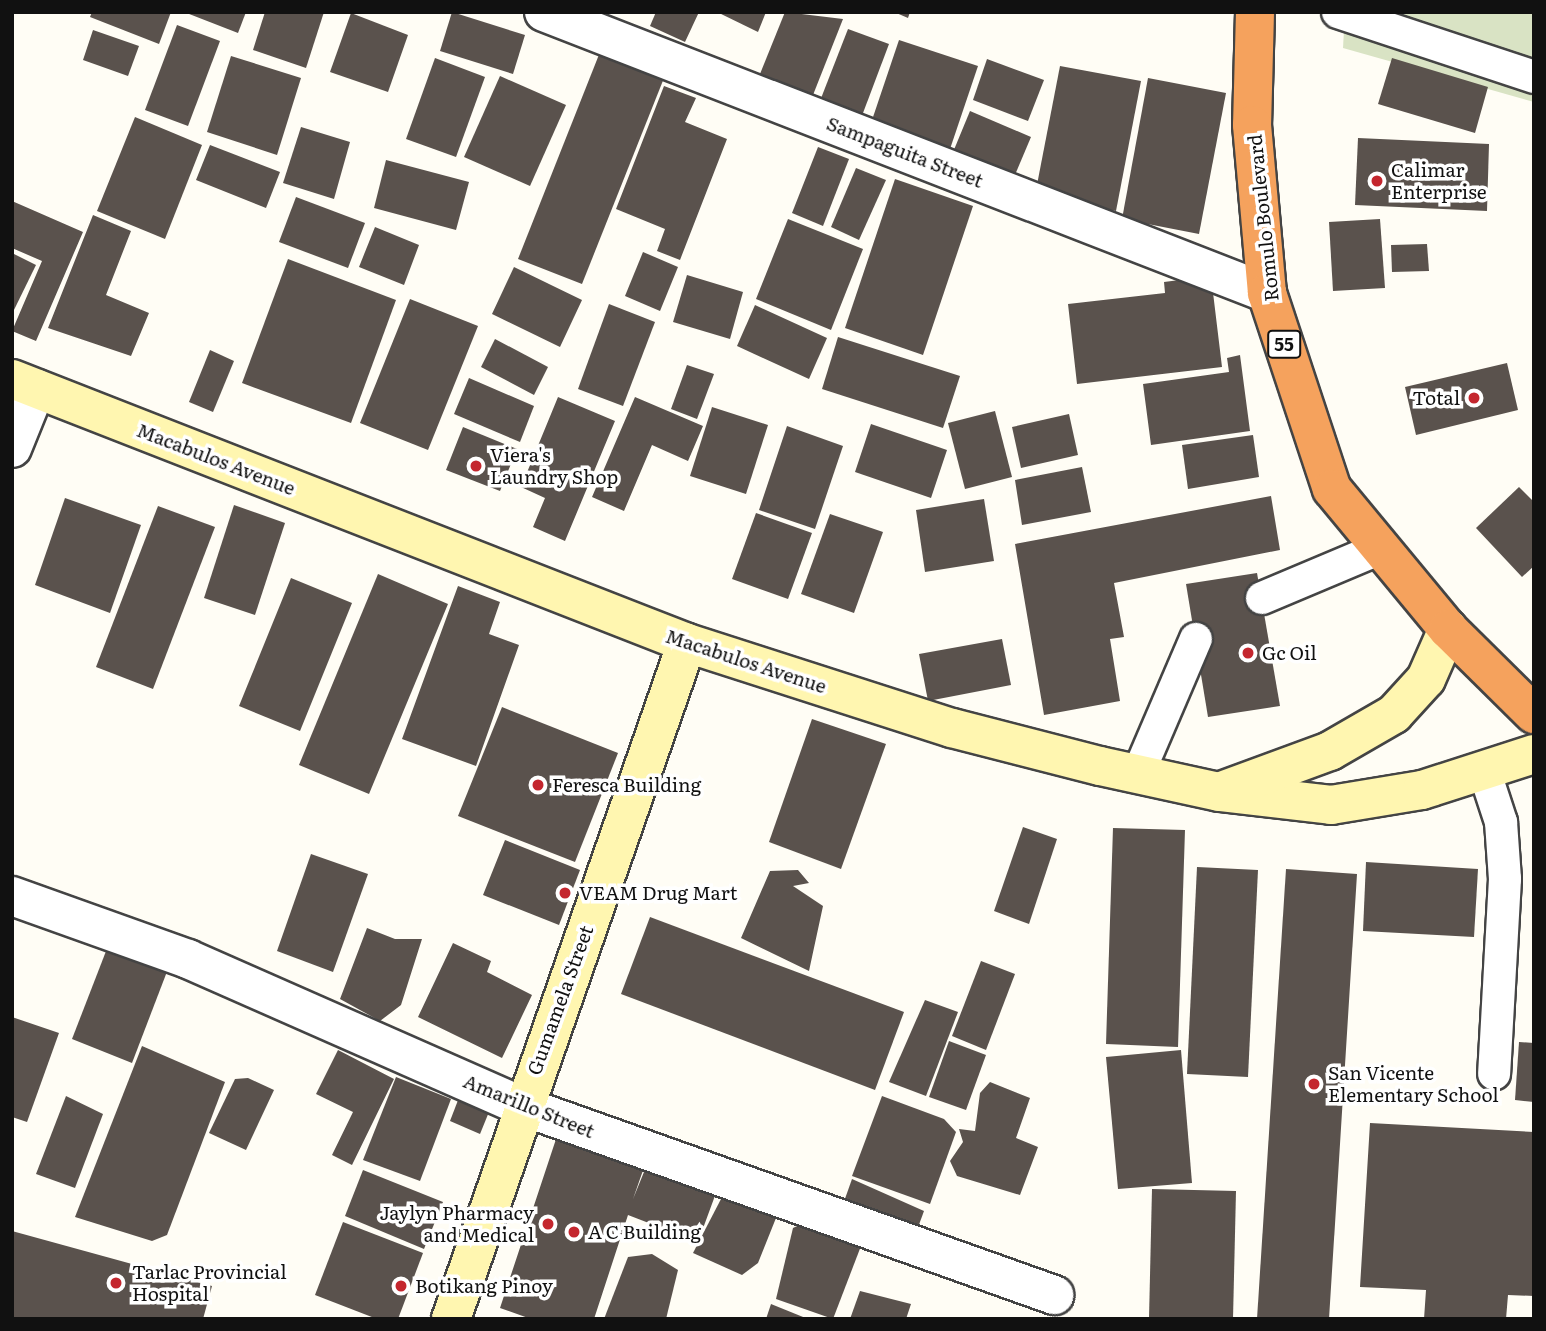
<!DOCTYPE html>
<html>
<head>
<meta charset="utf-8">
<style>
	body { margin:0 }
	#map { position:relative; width:1546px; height:1331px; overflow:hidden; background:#fffdf5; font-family:Literata,serif }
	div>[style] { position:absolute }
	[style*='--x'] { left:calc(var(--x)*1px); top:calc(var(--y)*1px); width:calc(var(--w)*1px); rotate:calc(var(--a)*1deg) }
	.cemetery>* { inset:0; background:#d9e3c4 }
	.building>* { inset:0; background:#5a524d }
	.roads { filter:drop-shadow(2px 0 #444) drop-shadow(-2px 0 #444) drop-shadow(0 2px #444) drop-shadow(0 -2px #444) }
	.lane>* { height:32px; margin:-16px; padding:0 16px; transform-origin:16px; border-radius:16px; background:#fff }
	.street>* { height:38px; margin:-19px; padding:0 19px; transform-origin:19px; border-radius:19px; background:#fff }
	.secondary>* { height:38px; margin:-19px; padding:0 19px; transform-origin:19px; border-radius:19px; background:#fff6b0 }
	.highway>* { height:38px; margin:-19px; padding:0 19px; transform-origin:19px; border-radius:19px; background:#f5a25d }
	.dots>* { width:19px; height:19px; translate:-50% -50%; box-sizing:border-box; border:4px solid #fff; border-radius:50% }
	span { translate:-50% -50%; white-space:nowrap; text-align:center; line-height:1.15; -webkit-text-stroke:7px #fff; paint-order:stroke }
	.shield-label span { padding:2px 5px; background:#fff; border:2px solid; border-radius:5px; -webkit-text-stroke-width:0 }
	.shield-label { font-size:18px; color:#111; font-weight:700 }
	.street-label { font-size:19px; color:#111 }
	.poi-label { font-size:19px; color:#111 }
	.left { translate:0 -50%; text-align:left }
	.right { translate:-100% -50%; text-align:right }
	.frame { position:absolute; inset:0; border:14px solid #111; pointer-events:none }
</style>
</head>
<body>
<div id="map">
	<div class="cemetery">
		<div style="clip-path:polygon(1345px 12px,1534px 12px,1534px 102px,1343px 48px)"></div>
	</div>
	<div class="building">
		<div style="clip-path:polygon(92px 12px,171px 12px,159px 44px,90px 17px)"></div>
		<div style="clip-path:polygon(184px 12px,246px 12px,238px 33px)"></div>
		<div style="clip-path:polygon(265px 12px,324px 12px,306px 68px,253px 50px)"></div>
		<div style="clip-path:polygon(452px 12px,525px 35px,513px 74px,440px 51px)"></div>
		<div style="clip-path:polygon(656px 12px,699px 12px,685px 42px,650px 26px)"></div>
		<div style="clip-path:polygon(717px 12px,766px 12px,758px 32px)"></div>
		<div style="clip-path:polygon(785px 12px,843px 19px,813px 95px,760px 74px)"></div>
		<div style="clip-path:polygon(894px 12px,910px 12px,908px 18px)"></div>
		<div style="clip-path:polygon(351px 13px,408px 35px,388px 92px,330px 72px)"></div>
		<div style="clip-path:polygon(177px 25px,220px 41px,188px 126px,145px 110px)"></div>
		<div style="clip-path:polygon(848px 29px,889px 44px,860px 121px,818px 106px)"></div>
		<div style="clip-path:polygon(93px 30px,139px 46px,128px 76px,83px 60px)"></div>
		<div style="clip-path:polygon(899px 40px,978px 66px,949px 152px,870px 126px)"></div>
		<div style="clip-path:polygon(602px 47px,666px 73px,582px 284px,518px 259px)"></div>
		<div style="clip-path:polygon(231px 56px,301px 78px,277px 155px,207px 132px)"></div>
		<div style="clip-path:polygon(435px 58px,485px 77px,456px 157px,406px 139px)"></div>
		<div style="clip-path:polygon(1392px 58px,1488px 87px,1475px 133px,1378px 104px)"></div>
		<div style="clip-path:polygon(987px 59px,1044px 80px,1028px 121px,973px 100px)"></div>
		<div style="clip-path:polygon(1060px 66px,1141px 81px,1116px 211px,1035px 195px)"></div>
		<div style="clip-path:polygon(500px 76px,566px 105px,530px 186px,464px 157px)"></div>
		<div style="clip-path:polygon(1148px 78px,1226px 93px,1199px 234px,1122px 219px)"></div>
		<div style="clip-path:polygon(664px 86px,696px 98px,685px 122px,727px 139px,680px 260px,657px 251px,665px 229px,616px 209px)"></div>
		<div style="clip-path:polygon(970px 111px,1031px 137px,1012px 182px,951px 157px)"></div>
		<div style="clip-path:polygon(135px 117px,202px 145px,165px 239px,97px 211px)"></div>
		<div style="clip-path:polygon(301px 127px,350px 142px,334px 199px,283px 183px)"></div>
		<div style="clip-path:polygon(1358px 138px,1489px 144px,1487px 211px,1355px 205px)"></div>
		<div style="clip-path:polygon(210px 145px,280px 172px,266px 208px,196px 180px)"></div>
		<div style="clip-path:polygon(818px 147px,849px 159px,823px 226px,792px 213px)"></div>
		<div style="clip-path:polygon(386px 160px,469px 182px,456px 230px,374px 208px)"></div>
		<div style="clip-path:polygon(856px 168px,886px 180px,859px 240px,831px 227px)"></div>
		<div style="clip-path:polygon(895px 179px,973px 206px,923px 355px,845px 328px)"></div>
		<div style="clip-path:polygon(296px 197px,365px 223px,348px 268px,279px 242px)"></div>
		<div style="clip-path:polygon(12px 201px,83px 232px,36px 341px,12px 331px,42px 261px,12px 248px)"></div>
		<div style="clip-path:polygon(93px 215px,131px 231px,106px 295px,149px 313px,131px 356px,48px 328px)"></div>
		<div style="clip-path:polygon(788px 219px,863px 249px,831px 330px,756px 299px)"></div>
		<div style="clip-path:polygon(1380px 219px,1385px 288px,1333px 291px,1329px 222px)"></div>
		<div style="clip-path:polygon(375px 227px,419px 245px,404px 285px,359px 267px)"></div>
		<div style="clip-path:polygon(1427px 244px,1429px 271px,1392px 272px,1391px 245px)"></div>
		<div style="clip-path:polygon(643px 252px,678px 267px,660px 311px,625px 296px)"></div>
		<div style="clip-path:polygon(12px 253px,36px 265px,12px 314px)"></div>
		<div style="clip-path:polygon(288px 259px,396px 300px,351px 423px,242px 383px)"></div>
		<div style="clip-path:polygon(514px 267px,582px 300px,560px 347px,492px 314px)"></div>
		<div style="clip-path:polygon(687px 275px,743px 292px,730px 339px,673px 322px)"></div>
		<div style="clip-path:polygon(1211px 276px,1222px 367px,1077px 384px,1068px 304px,1165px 293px,1164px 282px)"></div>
		<div style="clip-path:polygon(410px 299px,478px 326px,428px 450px,360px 423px)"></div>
		<div style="clip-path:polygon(609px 304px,655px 322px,623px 406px,578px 389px)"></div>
		<div style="clip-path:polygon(755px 305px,827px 338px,809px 379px,737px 346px)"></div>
		<div style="clip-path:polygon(838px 337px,960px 376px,943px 428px,822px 389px)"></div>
		<div style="clip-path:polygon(495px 339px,548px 367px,534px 395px,481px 367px)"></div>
		<div style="clip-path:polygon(210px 350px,234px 361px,213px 412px,189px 402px)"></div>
		<div style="clip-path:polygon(1240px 355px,1250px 431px,1151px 445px,1143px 384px,1229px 372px,1227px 358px)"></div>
		<div style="clip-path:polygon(1507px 363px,1518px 410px,1416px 435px,1405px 387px)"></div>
		<div style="clip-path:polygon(687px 365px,714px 374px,697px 419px,671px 409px)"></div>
		<div style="clip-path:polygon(469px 378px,534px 406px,520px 442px,454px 414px)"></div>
		<div style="clip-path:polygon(558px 397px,615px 421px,565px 541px,533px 527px,545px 498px,521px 487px)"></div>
		<div style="clip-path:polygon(635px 397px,703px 426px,688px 461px,652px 445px,624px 511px,592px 497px)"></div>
		<div style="clip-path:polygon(712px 407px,768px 425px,746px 494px,690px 476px)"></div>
		<div style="clip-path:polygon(995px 411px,1012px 477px,965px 489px,948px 423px)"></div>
		<div style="clip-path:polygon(1069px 414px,1078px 455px,1021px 468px,1012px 427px)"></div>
		<div style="clip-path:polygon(871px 424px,947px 450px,931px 498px,855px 472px)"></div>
		<div style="clip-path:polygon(787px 426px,843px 446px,815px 529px,759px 510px)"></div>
		<div style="clip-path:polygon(463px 427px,517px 449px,500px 491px,446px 470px)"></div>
		<div style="clip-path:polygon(1253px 435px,1259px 477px,1188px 489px,1182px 445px)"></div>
		<div style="clip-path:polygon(1082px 467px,1091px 512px,1022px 525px,1015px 480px)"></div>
		<div style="clip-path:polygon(1519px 487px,1534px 502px,1534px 566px,1522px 577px,1476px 528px)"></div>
		<div style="clip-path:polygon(1271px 496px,1280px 550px,1114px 583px,1124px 637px,1110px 639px,1120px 701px,1044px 715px,1015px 544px)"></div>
		<div style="clip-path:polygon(65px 498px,141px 525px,110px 613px,35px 585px)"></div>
		<div style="clip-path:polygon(984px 499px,994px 561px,925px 572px,916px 510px)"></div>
		<div style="clip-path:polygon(234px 505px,285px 523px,255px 615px,204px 598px)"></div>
		<div style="clip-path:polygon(158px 506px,215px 527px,153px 689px,96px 667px)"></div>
		<div style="clip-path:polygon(756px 513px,812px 533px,788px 599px,732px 579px)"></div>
		<div style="clip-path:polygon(830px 514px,883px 532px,854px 613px,801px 594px)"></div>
		<div style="clip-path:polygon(1257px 573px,1280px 706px,1208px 717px,1186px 584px)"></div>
		<div style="clip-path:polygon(378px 574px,448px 604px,369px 794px,299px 765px)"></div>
		<div style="clip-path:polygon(291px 578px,352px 603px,300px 731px,239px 706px)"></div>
		<div style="clip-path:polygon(458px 586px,500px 602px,489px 634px,519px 645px,476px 766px,402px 739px)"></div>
		<div style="clip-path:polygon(1002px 639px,1011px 685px,928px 701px,919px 654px)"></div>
		<div style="clip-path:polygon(502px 707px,618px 753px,575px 862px,458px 816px)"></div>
		<div style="clip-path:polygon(812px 719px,886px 744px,841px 869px,769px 842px)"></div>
		<div style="clip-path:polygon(1023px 827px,1057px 839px,1029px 924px,994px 911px)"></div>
		<div style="clip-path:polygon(1113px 828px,1185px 830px,1178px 1047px,1106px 1044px)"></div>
		<div style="clip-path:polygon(505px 840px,580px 870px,559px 925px,483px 895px)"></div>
		<div style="clip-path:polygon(311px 854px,368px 874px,333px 972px,277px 951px)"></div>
		<div style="clip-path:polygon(1366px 862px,1478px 869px,1474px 937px,1363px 931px)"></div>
		<div style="clip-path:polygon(1197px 867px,1258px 870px,1248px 1077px,1187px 1074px)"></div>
		<div style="clip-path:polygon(1286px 869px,1357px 874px,1329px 1319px,1257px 1319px)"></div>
		<div style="clip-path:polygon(798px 870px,809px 883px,793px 886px,823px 906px,809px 971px,741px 938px,770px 871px)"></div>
		<div style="clip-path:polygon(650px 917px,904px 1012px,875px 1090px,621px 994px)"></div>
		<div style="clip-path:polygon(367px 928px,395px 939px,422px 939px,401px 1005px,380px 1021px,340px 999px)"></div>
		<div style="clip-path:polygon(453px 943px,491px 961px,487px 972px,532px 995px,502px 1058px,418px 1017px)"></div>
		<div style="clip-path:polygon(108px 946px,168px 969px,132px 1063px,72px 1039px)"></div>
		<div style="clip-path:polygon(981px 961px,1015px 974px,986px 1050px,952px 1036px)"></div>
		<div style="clip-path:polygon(925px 1000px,958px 1012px,926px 1096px,889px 1082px)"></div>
		<div style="clip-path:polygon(12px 1017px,59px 1033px,27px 1122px,12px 1117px)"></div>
		<div style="clip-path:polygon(949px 1041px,986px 1055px,966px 1110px,929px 1097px)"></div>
		<div style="clip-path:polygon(1519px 1042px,1534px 1043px,1534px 1102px,1515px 1100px)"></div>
		<div style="clip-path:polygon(142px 1046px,225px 1082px,167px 1235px,152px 1241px,75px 1217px)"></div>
		<div style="clip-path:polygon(338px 1050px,394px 1079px,352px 1165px,332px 1155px,353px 1112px,316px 1094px)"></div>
		<div style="clip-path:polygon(1181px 1050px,1192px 1183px,1118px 1189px,1106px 1057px)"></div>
		<div style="clip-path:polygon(396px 1077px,451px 1099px,420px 1181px,363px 1160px)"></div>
		<div style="clip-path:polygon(248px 1078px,274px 1090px,246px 1150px,209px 1133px,235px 1079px)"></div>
		<div style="clip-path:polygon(990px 1082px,1030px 1098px,1016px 1138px,1038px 1147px,1020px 1195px,957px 1176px,950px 1161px,963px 1142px,959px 1129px,975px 1131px,980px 1093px)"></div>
		<div style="clip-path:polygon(460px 1095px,491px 1107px,480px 1134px,450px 1121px)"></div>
		<div style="clip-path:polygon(66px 1096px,103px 1114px,75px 1188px,36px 1174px)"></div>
		<div style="clip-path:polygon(882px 1096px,944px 1119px,956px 1132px,930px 1204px,852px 1176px)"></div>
		<div style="clip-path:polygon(1370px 1123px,1534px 1132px,1534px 1296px,1508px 1295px,1506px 1319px,1424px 1319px,1426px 1290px,1360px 1287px)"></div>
		<div style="clip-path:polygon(560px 1127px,648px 1156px,633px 1199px,646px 1167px,716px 1193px,698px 1242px,628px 1215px,594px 1319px,531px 1319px,500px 1308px)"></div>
		<div style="clip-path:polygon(363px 1170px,443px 1202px,424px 1249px,345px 1216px)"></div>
		<div style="clip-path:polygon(852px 1179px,924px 1211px,913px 1241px,841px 1210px)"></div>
		<div style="clip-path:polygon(1152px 1189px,1236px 1191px,1233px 1319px,1149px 1319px)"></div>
		<div style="clip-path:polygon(721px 1199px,776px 1218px,758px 1263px,742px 1275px,693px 1253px)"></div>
		<div style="clip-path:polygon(812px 1219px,861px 1246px,833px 1319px,776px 1299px,793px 1228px)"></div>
		<div style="clip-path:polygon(343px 1222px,423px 1253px,398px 1319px,377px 1319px,315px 1295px)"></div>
		<div style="clip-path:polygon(12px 1231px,212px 1286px,203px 1319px,12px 1319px)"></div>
		<div style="clip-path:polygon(652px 1254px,678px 1270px,666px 1319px,604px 1319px,628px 1257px)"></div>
		<div style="clip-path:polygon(860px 1291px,911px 1304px,906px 1319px,850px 1319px)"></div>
		<div style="clip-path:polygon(771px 1304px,808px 1319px,766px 1319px)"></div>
	</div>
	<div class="roads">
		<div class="lane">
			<div style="--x:1338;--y:12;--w:206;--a:18.3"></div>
			<div style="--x:1262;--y:598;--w:129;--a:-22.8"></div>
			<div style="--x:1485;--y:773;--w:52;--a:71.9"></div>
			<div style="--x:1501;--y:822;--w:57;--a:86"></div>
			<div style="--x:1505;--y:879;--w:195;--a:93.2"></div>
			<div style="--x:1138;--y:774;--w:147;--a:-66.8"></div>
		</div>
		<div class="street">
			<div style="--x:544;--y:12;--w:776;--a:21.24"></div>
			<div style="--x:12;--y:448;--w:64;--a:-67.9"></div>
			<div style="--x:12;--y:896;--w:187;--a:19.7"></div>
			<div style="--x:188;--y:959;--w:365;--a:23.8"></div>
			<div style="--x:522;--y:1106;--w:565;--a:19.56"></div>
		</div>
		<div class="secondary">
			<div style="--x:12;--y:379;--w:725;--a:21.36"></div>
			<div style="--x:687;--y:643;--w:278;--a:17.8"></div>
			<div style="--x:952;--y:728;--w:153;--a:14.4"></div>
			<div style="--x:1100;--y:766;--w:122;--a:12.3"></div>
			<div style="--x:1219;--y:792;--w:113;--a:6.6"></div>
			<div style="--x:1331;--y:805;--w:92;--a:-9.4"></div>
			<div style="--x:1422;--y:790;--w:118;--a:-17.8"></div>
			<div style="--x:1224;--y:790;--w:113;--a:-20.2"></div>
			<div style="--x:1330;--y:751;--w:74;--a:-30"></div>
			<div style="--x:1394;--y:714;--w:47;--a:-47.6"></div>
			<div style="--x:1426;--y:679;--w:55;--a:-66.3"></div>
			<div style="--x:451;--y:1319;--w:716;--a:-70.76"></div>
		</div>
		<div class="highway">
			<div style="--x:1255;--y:12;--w:113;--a:91.5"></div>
			<div style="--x:1252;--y:125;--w:169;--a:84.9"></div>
			<div style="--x:1267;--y:293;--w:206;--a:71.7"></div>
			<div style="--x:1332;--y:489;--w:182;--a:50.4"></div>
			<div style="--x:1448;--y:629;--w:121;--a:44.7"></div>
		</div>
	</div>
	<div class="dots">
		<div style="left:1377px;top:181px;background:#c4262e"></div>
		<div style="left:1474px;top:398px;background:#c4262e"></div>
		<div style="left:476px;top:466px;background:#c4262e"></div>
		<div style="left:1248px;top:653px;background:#c4262e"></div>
		<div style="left:538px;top:785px;background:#c4262e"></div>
		<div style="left:565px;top:893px;background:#c4262e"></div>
		<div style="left:1314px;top:1084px;background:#c4262e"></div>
		<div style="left:548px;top:1224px;background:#c4262e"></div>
		<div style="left:574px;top:1232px;background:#c4262e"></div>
		<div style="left:116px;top:1283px;background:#c4262e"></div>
		<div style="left:401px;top:1286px;background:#c4262e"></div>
	</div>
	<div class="shield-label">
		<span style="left:1284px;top:344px">55</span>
	</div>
	<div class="street-label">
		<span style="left:905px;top:152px;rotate:21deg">Sampaguita Street</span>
		<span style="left:1263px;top:218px;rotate:-96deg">Romulo Boulevard</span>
		<span style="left:216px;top:459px;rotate:21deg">Macabulos Avenue</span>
		<span style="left:746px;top:661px;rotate:18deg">Macabulos Avenue</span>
		<span style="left:560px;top:1000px;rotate:-70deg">Gumamela Street</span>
		<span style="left:529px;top:1106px;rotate:22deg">Amarillo Street</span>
	</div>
	<div class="poi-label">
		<span class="left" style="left:1391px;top:181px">Calimar<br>Enterprise</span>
		<span class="right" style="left:1460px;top:398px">Total</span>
		<span class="left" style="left:490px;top:466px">Viera's<br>Laundry Shop</span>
		<span class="left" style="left:1262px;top:653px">Gc Oil</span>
		<span class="left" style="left:552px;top:785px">Feresca Building</span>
		<span class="left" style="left:579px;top:893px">VEAM Drug Mart</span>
		<span class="left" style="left:1328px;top:1084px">San Vicente<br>Elementary School</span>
		<span class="right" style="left:534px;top:1224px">Jaylyn Pharmacy<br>and Medical</span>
		<span class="left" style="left:588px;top:1232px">A C Building</span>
		<span class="left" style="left:132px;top:1283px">Tarlac Provincial<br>Hospital</span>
		<span class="left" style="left:415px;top:1286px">Botikang Pinoy</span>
	</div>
	<div class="frame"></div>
</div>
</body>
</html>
